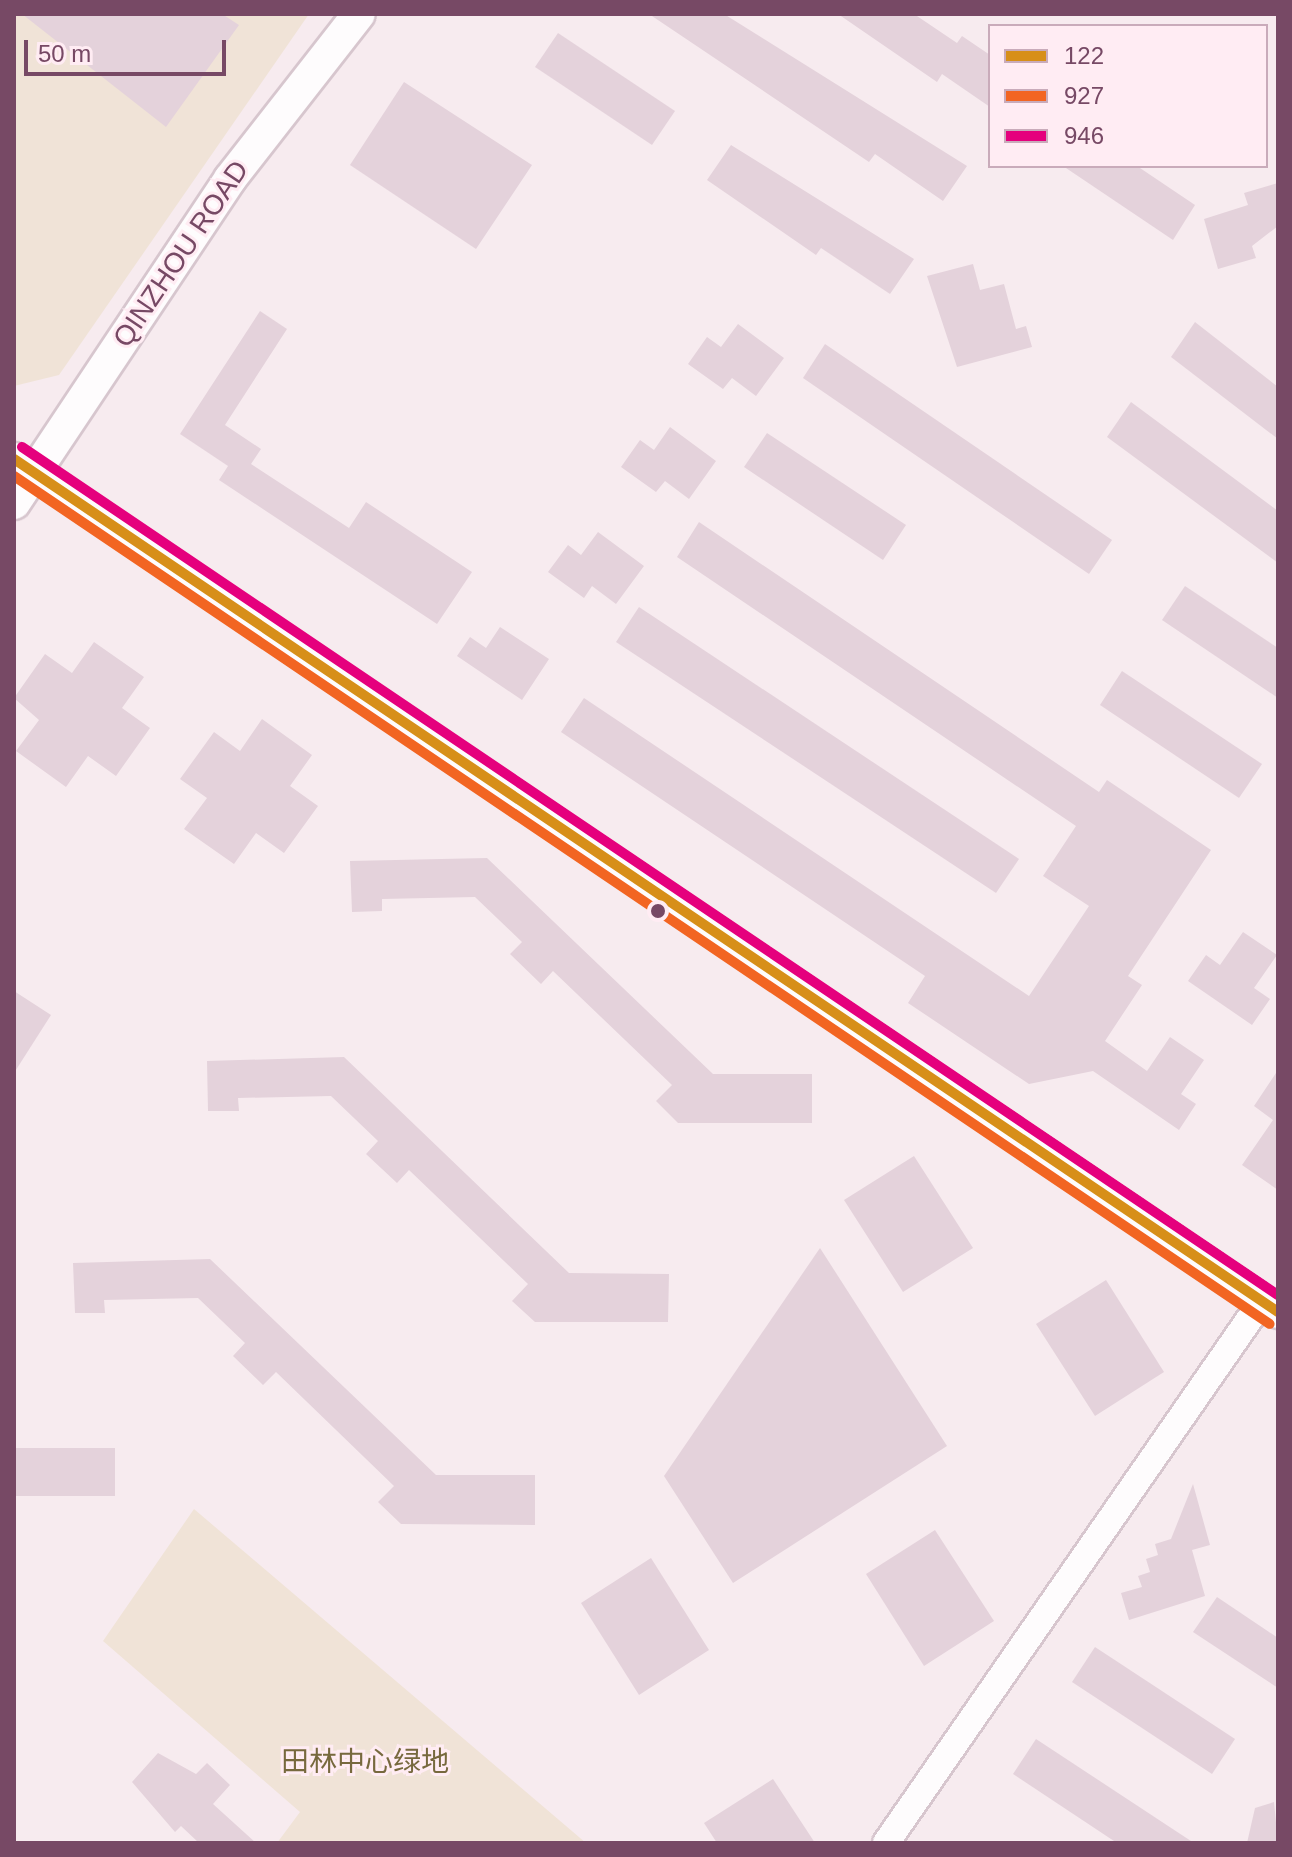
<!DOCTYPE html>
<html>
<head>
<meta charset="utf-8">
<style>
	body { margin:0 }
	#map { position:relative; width:1292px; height:1857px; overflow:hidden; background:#f7ebef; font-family:Helvetica,"Noto Sans SC",sans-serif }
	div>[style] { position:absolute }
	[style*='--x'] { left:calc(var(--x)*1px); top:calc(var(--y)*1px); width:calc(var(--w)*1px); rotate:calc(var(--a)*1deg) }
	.green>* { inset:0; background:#f0e3d7 }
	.building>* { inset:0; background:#e4d2db }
	.roads { filter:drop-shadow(2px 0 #d7c6ce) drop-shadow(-2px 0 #d7c6ce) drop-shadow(0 2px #d7c6ce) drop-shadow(0 -2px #d7c6ce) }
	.minor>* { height:26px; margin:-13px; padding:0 13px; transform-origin:13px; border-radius:13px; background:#fefcfd }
	.tertiary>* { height:32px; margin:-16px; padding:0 16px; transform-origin:16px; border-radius:16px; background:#fefcfd }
	.bus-1>* { height:10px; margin:-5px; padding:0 5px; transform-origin:5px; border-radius:5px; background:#d78f19 }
	.bus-2>* { height:10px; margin:-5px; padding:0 5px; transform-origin:5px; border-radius:5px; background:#f26522 }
	.bus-3>* { height:10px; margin:-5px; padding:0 5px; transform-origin:5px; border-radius:5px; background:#e5007d }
	.dots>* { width:22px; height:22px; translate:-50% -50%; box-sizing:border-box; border:4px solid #ffecf3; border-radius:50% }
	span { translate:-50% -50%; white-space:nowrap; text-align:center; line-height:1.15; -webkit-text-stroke:6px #ffecf3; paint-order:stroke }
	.street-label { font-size:28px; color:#774965 }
	.park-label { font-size:28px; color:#77693e }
	.frame { position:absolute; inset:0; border:16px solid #774965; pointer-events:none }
	.legend { position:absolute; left:988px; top:24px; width:280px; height:144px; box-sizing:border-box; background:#ffecf3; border:2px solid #c9abba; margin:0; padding:10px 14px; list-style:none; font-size:24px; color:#774965 }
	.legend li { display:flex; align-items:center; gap:16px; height:40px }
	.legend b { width:40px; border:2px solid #c9abba }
	.scale { position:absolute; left:24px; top:40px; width:202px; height:36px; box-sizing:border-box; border:4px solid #774965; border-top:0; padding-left:10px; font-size:24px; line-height:28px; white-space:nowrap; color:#774965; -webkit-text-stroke:6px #ffecf3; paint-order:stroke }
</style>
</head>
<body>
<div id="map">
	<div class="green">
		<div style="clip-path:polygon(14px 14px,309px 14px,59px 375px,14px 386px)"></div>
		<div style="clip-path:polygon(194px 1509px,586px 1843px,277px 1843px,300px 1812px,103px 1641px)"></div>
	</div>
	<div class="building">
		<div style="clip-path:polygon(22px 14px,222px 14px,239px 25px,166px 127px)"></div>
		<div style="clip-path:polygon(649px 14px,724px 14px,967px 166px,943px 201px,875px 154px,869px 162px)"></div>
		<div style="clip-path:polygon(838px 14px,914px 14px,957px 43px,962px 36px,990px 55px,990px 107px,942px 74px,937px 82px)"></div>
		<div style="clip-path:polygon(558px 33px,675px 111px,652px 145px,535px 67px)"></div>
		<div style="clip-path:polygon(404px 82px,532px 165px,476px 249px,350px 165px)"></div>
		<div style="clip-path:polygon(731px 145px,914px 259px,890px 294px,821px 248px,816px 255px,707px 180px)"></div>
		<div style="clip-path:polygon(1063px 166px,1137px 166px,1195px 205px,1173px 240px)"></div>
		<div style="clip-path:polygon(1278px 183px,1278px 226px,1252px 246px,1256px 258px,1218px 269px,1204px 219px,1248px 205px,1244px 193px)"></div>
		<div style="clip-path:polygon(973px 264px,980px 290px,1004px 284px,1016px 329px,1026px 326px,1032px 347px,957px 367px,927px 276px)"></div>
		<div style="clip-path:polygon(260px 311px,287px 329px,225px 425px,261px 449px,251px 464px,349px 528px,366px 502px,472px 572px,437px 624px,219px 480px,228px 466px,180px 434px)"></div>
		<div style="clip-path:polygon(1195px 322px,1278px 387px,1278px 439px,1171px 357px)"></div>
		<div style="clip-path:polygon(738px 324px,784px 358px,756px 396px,732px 378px,723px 389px,688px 364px,707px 337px,721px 347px)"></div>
		<div style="clip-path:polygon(825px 344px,1112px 540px,1089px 574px,803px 378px)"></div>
		<div style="clip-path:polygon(1131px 402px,1278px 511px,1278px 563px,1107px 437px)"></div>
		<div style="clip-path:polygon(670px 427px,716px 461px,689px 499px,665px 481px,656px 492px,621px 467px,640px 440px,654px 450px)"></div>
		<div style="clip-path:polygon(767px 433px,906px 525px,883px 560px,744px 467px)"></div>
		<div style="clip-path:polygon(699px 522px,1099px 792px,1107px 780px,1211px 850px,1128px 976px,1142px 985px,1105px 1041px,1147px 1071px,1170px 1037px,1204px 1060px,1181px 1094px,1196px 1104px,1179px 1130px,1093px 1071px,1029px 1084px,908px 1003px,925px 976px,561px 732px,584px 698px,1029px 996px,1089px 906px,1043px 876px,1076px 826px,677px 557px)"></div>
		<div style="clip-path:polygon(598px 532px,644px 566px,616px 604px,592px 586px,584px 598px,548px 572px,568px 545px,581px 555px)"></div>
		<div style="clip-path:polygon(1185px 586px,1278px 648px,1278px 698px,1162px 620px)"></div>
		<div style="clip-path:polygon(639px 607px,1019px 859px,996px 893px,616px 642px)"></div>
		<div style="clip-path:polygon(500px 627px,549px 659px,522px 700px,457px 656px,470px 637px,486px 648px)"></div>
		<div style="clip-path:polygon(94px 642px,144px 677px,122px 708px,150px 728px,116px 776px,88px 756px,66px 787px,16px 751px,39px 720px,14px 698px,45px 654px,72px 673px)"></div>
		<div style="clip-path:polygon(1122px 671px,1262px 764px,1239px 798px,1100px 705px)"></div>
		<div style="clip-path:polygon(262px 719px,312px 755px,290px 786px,318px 806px,284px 853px,256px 833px,234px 864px,184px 829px,207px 798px,180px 779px,214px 732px,240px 751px)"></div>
		<div style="clip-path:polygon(487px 858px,713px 1074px,812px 1074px,812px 1123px,678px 1123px,656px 1101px,672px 1085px,553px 971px,541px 984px,510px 954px,522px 942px,475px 897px,382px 899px,382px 911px,352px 912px,350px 861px)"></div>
		<div style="clip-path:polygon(1243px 932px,1277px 955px,1254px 988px,1270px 999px,1252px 1025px,1188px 981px,1206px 955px,1220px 965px)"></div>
		<div style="clip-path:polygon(14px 991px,51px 1015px,14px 1073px)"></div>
		<div style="clip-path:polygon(344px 1057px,569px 1273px,669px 1274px,668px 1322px,535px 1322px,512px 1301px,528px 1284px,409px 1170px,397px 1183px,366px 1154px,378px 1141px,331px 1096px,238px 1098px,239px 1111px,208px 1111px,207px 1061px)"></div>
		<div style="clip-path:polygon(1278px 1070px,1278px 1190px,1242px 1165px,1273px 1120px,1254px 1106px)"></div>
		<div style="clip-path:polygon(914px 1156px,973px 1248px,903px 1292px,844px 1200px)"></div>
		<div style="clip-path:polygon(820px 1248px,947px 1446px,733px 1583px,664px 1476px)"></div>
		<div style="clip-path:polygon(210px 1259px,436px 1475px,535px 1475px,535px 1525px,401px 1524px,378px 1502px,394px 1486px,276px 1372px,263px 1385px,233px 1356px,245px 1343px,198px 1298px,104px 1300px,105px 1313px,75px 1313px,73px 1263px)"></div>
		<div style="clip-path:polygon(1106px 1280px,1164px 1372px,1095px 1416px,1036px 1324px)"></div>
		<div style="clip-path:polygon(14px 1448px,115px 1448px,115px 1496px,14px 1496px)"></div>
		<div style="clip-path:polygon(1193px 1484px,1210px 1545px,1192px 1550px,1205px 1596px,1129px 1620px,1121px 1593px,1142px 1587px,1138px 1576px,1150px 1572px,1146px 1559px,1158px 1555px,1155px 1544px,1171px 1539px)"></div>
		<div style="clip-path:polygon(935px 1530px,994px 1621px,924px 1666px,866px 1574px)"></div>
		<div style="clip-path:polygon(651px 1558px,709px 1650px,639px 1695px,581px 1603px)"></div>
		<div style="clip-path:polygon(1217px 1597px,1278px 1638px,1278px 1688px,1193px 1632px)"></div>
		<div style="clip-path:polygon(1095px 1647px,1235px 1739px,1212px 1774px,1072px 1682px)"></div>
		<div style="clip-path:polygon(1036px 1739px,1194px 1843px,1117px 1843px,1013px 1774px)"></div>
		<div style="clip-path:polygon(158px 1753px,196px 1774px,207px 1763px,230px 1785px,213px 1804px,256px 1843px,199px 1843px,181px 1826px,175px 1832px,132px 1782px)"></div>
		<div style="clip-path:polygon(773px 1779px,815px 1843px,717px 1843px,704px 1823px)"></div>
		<div style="clip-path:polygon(1274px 1802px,1278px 1843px,1247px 1843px,1255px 1808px)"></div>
	</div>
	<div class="roads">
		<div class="minor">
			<div style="--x:886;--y:1843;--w:660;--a:-55.25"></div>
		</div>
		<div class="tertiary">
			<div style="--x:14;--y:459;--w:1525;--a:34.01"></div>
			<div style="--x:14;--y:503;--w:389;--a:-56.3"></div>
			<div style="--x:230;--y:179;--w:209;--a:-52"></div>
		</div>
	</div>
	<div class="bus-1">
		<div style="--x:14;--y:459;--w:1525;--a:34.01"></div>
	</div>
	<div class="bus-2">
		<div style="--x:14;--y:476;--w:1515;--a:34.03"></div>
	</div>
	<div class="bus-3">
		<div style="--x:22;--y:447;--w:1515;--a:34.03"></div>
	</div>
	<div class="dots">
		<div style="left:658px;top:911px;background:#774965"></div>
	</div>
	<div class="street-label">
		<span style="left:181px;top:254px;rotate:-56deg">QINZHOU ROAD</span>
	</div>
	<div class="park-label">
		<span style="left:365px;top:1762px">田林中心绿地</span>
	</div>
	<div class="frame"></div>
	<ul class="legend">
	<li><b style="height:10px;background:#d78f19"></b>122</li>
	<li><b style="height:10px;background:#f26522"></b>927</li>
	<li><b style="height:10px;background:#e5007d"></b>946</li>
	</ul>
	<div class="scale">50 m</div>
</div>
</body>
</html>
